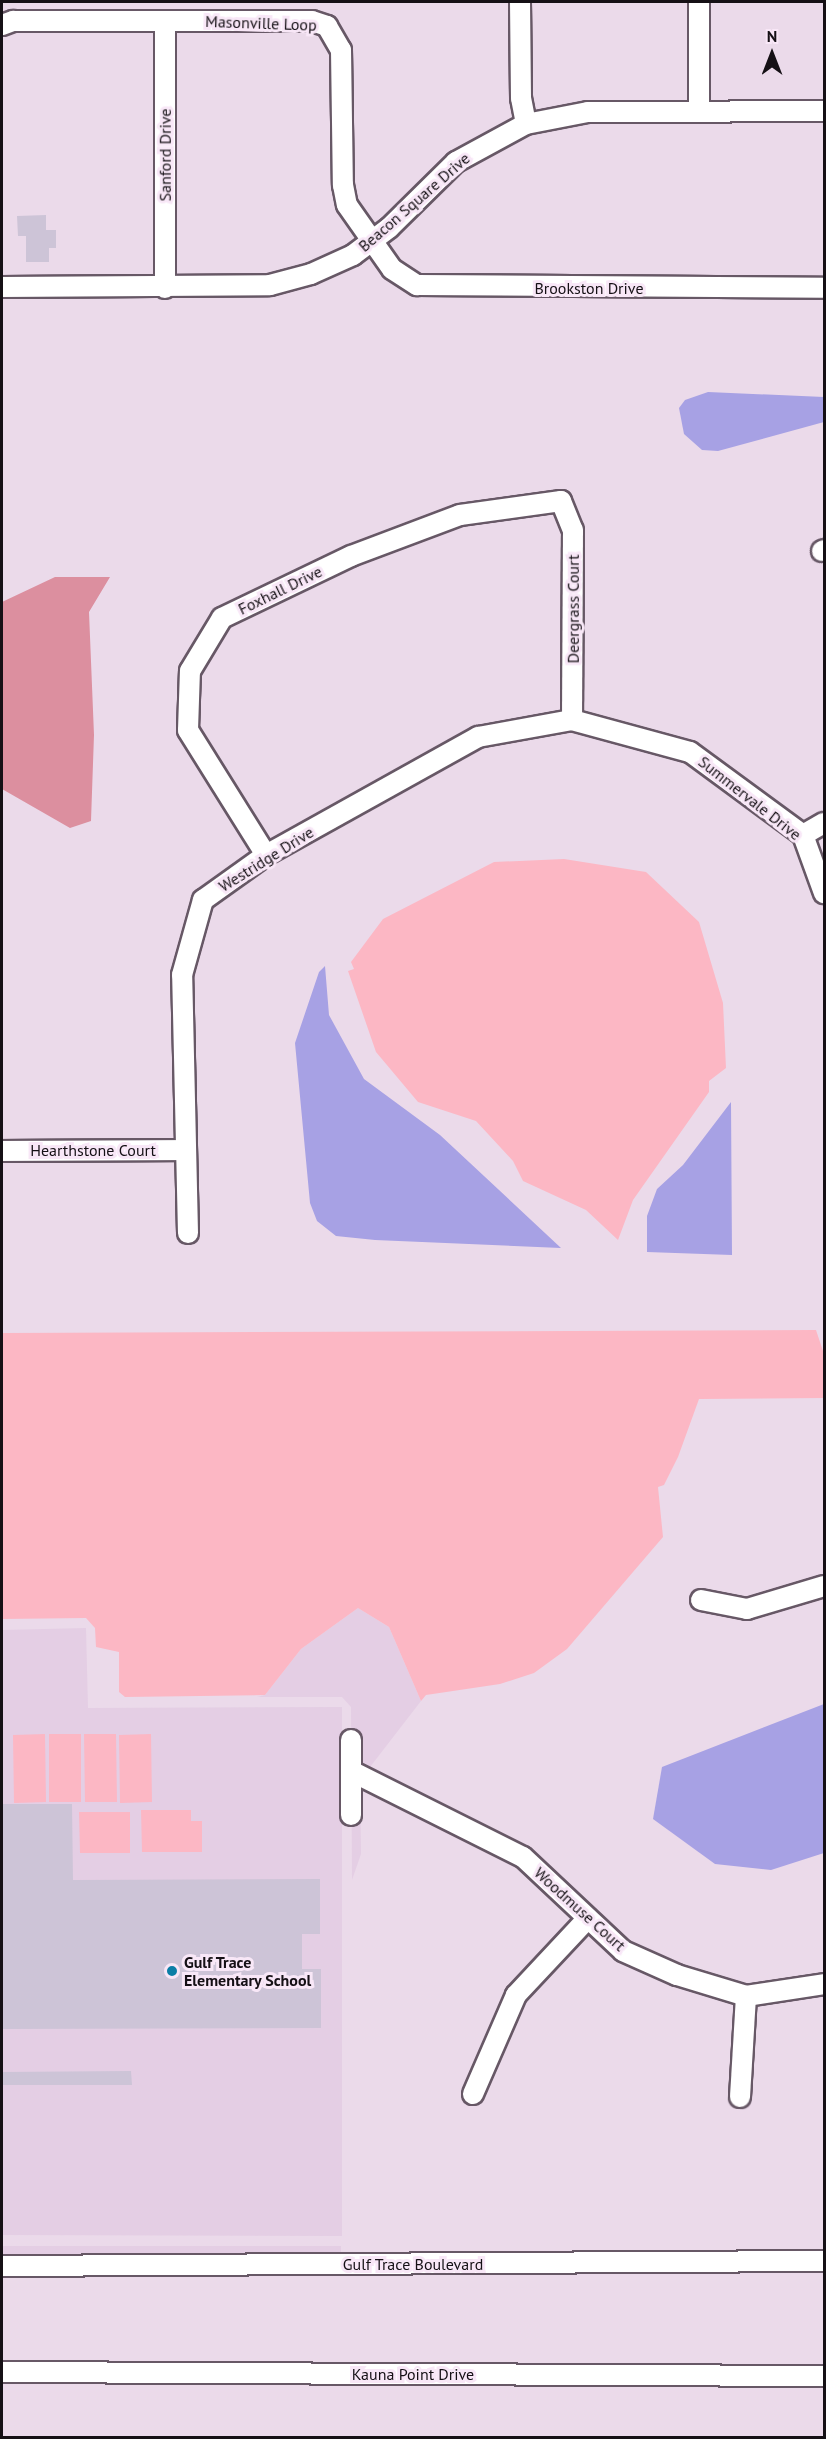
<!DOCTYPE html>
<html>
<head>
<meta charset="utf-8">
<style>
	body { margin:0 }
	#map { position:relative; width:826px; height:2439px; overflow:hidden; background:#ebdaea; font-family:"PT Sans",sans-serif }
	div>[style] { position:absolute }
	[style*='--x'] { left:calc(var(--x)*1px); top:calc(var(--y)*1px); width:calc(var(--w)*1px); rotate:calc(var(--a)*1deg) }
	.built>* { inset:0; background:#e4cee4 }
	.green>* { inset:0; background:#fcb7c4 }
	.forest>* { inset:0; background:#dc8f9f }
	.water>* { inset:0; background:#a7a1e4 }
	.building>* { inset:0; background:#cdc4d7 }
	.roads { filter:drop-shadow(2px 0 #675866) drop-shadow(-2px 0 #675866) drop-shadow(0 2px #675866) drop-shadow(0 -2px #675866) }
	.minor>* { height:20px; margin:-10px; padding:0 10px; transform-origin:10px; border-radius:10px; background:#fff }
	.dots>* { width:16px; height:16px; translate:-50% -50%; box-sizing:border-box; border:3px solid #f8e7f7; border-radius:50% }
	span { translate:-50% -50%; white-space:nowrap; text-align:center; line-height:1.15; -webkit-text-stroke:6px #f8e7f7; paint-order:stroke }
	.street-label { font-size:16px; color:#151015 }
	.poi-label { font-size:16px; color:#151015; font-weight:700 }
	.left { translate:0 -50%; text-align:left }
	.frame { position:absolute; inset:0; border:3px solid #151015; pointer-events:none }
	.north { position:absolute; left:742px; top:24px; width:60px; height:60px; -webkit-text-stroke:4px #f8e7f7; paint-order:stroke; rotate:0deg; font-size:16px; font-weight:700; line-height:24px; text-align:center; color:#151015 }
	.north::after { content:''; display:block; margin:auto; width:21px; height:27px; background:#151015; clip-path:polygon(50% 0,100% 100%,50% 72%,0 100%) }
</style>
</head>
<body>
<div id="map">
	<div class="built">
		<div style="clip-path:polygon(358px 1608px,389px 1627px,421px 1701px,360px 1780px,361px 1854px,352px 1880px,351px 1707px,342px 1697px,257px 1697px,265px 1695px,301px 1649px)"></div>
		<div style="clip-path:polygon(86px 1628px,88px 1708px,342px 1707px,342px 2236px,2px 2235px,2px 1630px)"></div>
		<div style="clip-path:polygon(2px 2246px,341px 2246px,341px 2254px,2px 2256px)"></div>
	</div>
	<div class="green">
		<div style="clip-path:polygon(564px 859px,646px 872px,699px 922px,723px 1003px,726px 1068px,709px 1081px,709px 1092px,633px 1200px,618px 1240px,586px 1210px,523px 1181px,513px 1161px,476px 1121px,418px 1102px,376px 1052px,348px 971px,354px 969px,351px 962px,383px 919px,494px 862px)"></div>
		<div style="clip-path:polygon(816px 1330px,824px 1354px,824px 1398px,699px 1399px,678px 1457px,664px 1485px,658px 1487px,663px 1537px,567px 1649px,534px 1673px,500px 1684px,426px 1695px,421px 1701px,389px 1627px,358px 1608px,301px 1649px,265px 1695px,125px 1697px,119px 1692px,119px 1652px,96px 1647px,95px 1628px,86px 1618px,2px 1619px,2px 1333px)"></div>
		<div style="clip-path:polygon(45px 1734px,46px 1802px,14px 1803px,13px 1735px)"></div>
		<div style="clip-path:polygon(49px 1734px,81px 1734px,81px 1802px,49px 1802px)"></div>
		<div style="clip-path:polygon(84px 1734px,116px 1734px,117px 1802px,85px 1802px)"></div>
		<div style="clip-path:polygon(151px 1734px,152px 1802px,120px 1803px,119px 1735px)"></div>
		<div style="clip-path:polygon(141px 1810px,191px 1810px,191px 1821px,202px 1821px,202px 1852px,142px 1852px)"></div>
		<div style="clip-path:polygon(79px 1812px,130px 1812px,130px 1853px,80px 1853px)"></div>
	</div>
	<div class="forest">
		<div style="clip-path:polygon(55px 577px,110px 577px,89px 612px,94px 735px,91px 821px,70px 828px,2px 789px,2px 602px)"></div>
	</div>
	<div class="water">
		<div style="clip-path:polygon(708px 392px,824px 397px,824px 422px,718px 451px,702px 450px,684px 434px,679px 408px,685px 400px)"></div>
		<div style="clip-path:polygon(325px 966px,329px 1015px,364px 1079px,440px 1135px,561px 1248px,375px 1240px,336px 1236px,317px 1221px,310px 1203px,295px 1043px,319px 972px)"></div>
		<div style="clip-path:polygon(731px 1102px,732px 1255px,647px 1252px,647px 1216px,657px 1189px,683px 1165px)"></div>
		<div style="clip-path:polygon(824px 1704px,824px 1853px,771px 1870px,715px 1864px,653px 1819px,662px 1767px)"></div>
	</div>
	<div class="building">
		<div style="clip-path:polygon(46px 215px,46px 230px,56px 230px,56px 248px,49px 248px,49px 262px,26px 262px,26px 236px,18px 236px,17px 216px)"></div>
		<div style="clip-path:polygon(2px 1804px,72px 1804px,73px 1880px,320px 1879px,320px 1934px,302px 1934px,302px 1969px,321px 1969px,321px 2028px,2px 2029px)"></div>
		<div style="clip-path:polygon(131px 2071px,132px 2085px,2px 2085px,2px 2072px)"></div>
	</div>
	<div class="roads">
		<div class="minor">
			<div style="--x:520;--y:2;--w:96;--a:89.4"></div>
			<div style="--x:521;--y:98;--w:26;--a:79"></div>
			<div style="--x:699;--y:2;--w:109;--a:90"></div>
			<div style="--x:165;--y:21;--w:267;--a:90"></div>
			<div style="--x:2;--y:25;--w:12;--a:-20"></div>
			<div style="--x:13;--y:21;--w:299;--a:0"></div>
			<div style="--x:312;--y:21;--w:16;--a:18"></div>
			<div style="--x:327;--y:26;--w:28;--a:60"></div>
			<div style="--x:341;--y:50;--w:135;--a:89.2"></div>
			<div style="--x:343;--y:185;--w:20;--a:79"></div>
			<div style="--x:347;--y:205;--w:78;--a:54.9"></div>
			<div style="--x:392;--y:269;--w:30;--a:33"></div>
			<div style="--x:417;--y:285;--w:407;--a:0.4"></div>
			<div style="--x:2;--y:287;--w:268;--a:-0.4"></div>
			<div style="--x:270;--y:285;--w:42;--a:-15"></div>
			<div style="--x:311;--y:274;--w:46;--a:-24.3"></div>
			<div style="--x:353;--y:255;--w:45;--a:-36.9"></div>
			<div style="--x:389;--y:228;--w:94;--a:-44.6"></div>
			<div style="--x:456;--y:162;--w:80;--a:-28.5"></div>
			<div style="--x:526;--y:124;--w:63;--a:-11"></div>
			<div style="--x:588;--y:112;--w:236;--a:-0.2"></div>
			<div style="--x:822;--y:551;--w:2;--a:-27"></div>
			<div style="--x:803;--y:835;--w:24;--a:-30"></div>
			<div style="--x:266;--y:855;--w:147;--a:-122"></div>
			<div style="--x:188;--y:730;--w:59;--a:-88.1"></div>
			<div style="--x:190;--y:671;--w:62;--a:-58.9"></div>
			<div style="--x:222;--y:618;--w:143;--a:-25.7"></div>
			<div style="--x:351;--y:556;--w:116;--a:-20.6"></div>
			<div style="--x:460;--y:515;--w:102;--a:-7.9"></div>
			<div style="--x:561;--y:501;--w:31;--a:68"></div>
			<div style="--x:573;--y:530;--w:190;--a:90.3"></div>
			<div style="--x:2;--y:1151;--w:183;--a:-0.3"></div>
			<div style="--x:188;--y:1233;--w:258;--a:-91.3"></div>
			<div style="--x:182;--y:975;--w:78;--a:-74.4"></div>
			<div style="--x:203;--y:900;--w:77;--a:-35.5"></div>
			<div style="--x:266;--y:855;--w:243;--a:-29.1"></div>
			<div style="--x:478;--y:737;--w:96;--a:-10.3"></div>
			<div style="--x:572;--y:720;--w:122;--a:15.2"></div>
			<div style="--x:690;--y:752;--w:140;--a:36.3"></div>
			<div style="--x:803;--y:835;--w:62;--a:70.1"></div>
			<div style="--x:701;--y:1600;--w:47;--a:11.1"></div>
			<div style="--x:747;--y:1609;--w:80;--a:-16.6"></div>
			<div style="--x:351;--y:1740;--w:75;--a:90"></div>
			<div style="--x:351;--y:1771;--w:192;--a:26.6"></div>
			<div style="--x:523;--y:1857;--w:137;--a:43.2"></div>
			<div style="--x:623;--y:1951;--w:59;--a:24"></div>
			<div style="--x:677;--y:1975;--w:72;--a:16.9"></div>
			<div style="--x:746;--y:1996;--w:79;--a:-8.7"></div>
			<div style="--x:473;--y:2094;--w:108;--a:-66.5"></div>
			<div style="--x:516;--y:1995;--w:105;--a:-46.9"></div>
			<div style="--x:740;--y:2097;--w:101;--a:-86.6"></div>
			<div style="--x:2;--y:2266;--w:822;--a:-0.35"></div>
			<div style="--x:2;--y:2372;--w:822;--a:0.28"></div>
		</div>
	</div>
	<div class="dots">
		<div style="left:172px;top:1971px;background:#0b7ea6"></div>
	</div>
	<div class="street-label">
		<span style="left:261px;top:23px;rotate:2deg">Masonville Loop</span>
		<span style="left:165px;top:155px;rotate:-90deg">Sanford Drive</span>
		<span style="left:414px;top:202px;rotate:-41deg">Beacon Square Drive</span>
		<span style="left:589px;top:288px">Brookston Drive</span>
		<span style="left:280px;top:590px;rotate:-26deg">Foxhall Drive</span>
		<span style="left:573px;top:609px;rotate:-90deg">Deergrass Court</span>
		<span style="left:750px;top:798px;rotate:38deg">Summervale Drive</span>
		<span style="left:266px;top:859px;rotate:-32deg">Westridge Drive</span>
		<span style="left:93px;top:1150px">Hearthstone Court</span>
		<span style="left:580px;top:1909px;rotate:42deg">Woodmuse Court</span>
		<span style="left:413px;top:2264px">Gulf Trace Boulevard</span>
		<span style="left:413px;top:2374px">Kauna Point Drive</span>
	</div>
	<div class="poi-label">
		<span class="left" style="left:184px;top:1971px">Gulf Trace<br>Elementary School</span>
	</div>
	<div class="frame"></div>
	<div class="north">N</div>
</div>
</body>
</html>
